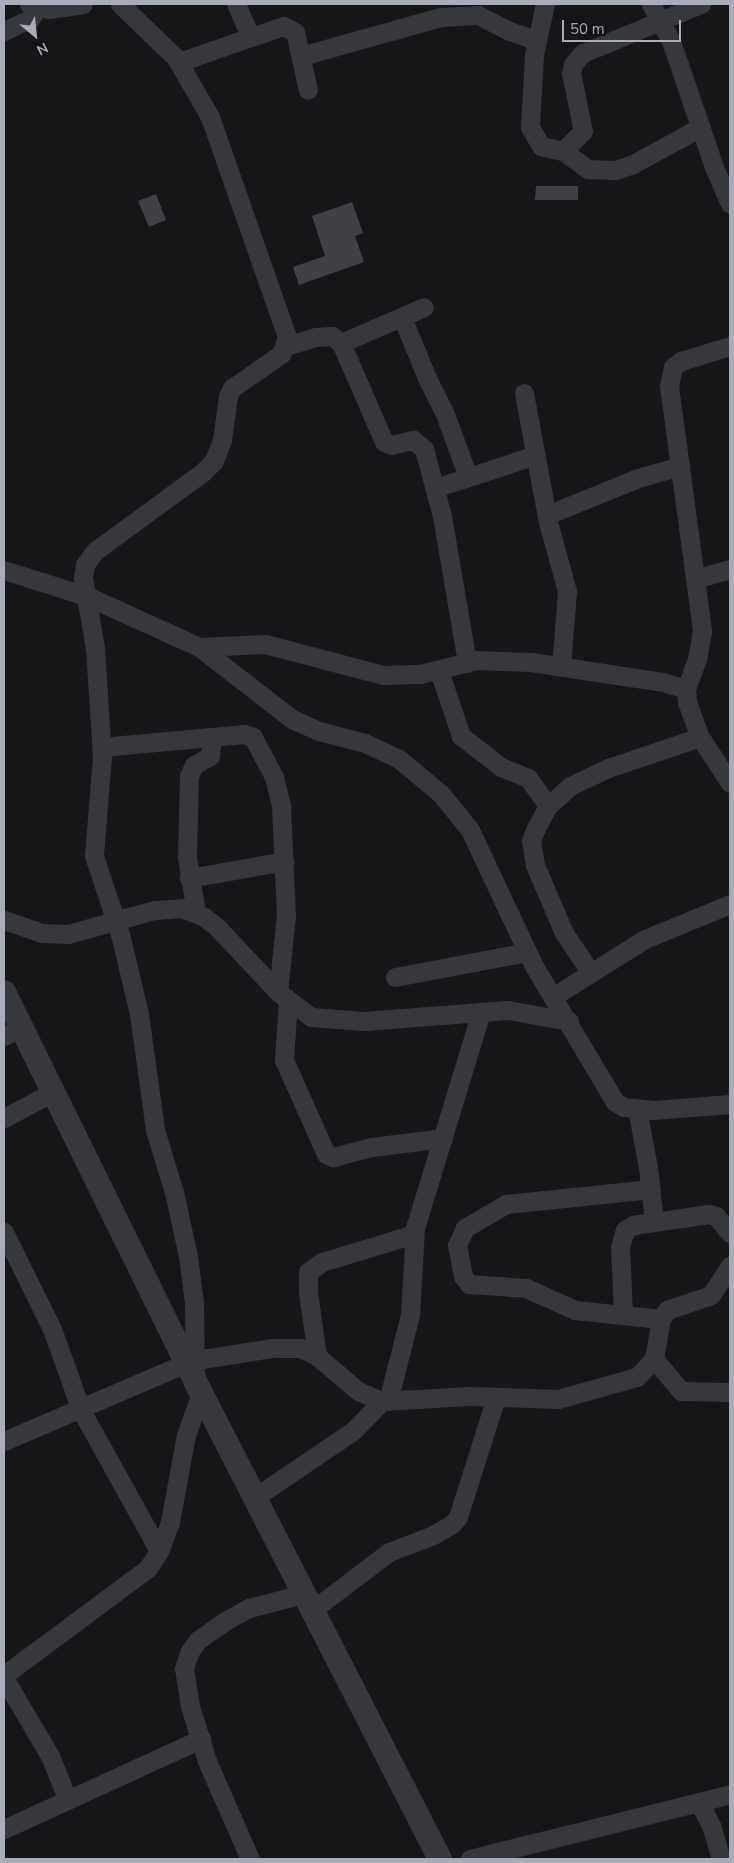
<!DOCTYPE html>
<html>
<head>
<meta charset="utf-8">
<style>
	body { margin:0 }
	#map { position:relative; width:734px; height:1863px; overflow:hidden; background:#161618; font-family:"Nunito Sans",sans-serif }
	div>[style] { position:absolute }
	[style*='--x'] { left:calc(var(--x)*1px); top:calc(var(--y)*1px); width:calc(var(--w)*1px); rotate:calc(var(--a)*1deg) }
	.building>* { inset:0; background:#404145 }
	.minor>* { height:19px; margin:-9.5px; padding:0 9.5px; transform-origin:9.5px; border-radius:9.5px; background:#37383d }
	.tertiary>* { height:24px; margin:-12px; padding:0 12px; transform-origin:12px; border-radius:12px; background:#37383d }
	span { translate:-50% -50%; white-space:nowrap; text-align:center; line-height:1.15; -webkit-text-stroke:4.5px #111113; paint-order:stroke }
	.frame { position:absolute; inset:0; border:5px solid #a8adb8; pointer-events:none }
	.north { position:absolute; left:10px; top:10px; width:50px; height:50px; -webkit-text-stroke:4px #111113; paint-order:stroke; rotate:152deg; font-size:14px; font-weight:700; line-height:20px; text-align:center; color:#a8adb8 }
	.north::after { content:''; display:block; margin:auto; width:18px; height:22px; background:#a8adb8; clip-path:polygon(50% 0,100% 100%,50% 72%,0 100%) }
	.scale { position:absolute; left:562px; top:20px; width:119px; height:22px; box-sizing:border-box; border:2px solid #a8adb8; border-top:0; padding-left:6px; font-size:15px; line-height:18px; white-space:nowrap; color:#a8adb8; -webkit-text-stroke:4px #111113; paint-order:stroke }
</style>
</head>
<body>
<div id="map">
	<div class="building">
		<div style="clip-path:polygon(536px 186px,578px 186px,578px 200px,535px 200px)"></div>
		<div style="clip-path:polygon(156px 194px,166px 220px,149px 227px,138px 201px)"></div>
		<div style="clip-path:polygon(352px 202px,363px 233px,355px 236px,364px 262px,299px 285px,293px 267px,325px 256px,312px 216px)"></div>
	</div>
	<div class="minor">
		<div style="--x:29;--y:4;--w:21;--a:14"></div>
		<div style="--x:49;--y:9;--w:34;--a:-8"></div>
		<div style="--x:120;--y:4;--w:78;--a:44"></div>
		<div style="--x:176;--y:58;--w:68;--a:60"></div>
		<div style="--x:210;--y:117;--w:233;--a:70.7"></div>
		<div style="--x:287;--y:337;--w:18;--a:109"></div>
		<div style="--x:281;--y:354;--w:60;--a:145.2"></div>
		<div style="--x:232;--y:388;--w:9;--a:117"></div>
		<div style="--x:228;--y:396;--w:44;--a:97.8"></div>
		<div style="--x:222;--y:440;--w:22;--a:111"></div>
		<div style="--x:214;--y:461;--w:16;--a:135"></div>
		<div style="--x:203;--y:472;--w:134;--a:143.8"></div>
		<div style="--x:95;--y:551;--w:17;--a:126"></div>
		<div style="--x:85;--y:565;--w:13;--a:99"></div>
		<div style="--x:83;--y:578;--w:71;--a:80.3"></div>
		<div style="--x:95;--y:648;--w:108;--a:86.3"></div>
		<div style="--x:102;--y:756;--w:100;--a:94.6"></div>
		<div style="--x:94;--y:856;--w:82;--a:71.6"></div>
		<div style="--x:120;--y:934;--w:82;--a:76.6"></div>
		<div style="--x:139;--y:1014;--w:117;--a:82.1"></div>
		<div style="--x:155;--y:1130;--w:65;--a:73"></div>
		<div style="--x:174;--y:1192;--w:66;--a:77.7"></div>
		<div style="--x:188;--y:1256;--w:47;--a:82.7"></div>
		<div style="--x:194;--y:1303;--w:78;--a:89.3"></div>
		<div style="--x:236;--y:4;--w:35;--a:66"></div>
		<div style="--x:545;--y:4;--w:52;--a:102.2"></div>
		<div style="--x:534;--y:55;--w:72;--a:93.2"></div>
		<div style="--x:530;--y:127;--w:22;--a:60"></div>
		<div style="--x:541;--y:146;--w:23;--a:13"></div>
		<div style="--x:563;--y:151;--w:28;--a:-45"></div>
		<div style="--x:583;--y:131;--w:59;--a:-101.7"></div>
		<div style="--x:571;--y:73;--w:9;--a:-77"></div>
		<div style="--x:573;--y:64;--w:15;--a:-48"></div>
		<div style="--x:583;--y:53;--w:128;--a:-22.6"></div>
		<div style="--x:651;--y:4;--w:42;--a:61.6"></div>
		<div style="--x:671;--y:41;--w:133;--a:71.2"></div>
		<div style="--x:714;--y:167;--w:40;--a:66.6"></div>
		<div style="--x:4;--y:31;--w:29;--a:-25"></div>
		<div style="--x:30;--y:19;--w:13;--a:-58"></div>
		<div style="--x:301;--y:56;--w:145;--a:-15.6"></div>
		<div style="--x:441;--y:17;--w:37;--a:-3"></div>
		<div style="--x:478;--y:15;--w:35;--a:27"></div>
		<div style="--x:509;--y:31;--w:29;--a:18"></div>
		<div style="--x:179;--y:62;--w:110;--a:-19.1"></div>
		<div style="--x:283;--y:26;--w:13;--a:27"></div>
		<div style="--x:295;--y:32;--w:59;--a:77.4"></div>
		<div style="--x:563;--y:151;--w:31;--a:36"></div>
		<div style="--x:588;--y:169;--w:27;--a:2"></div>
		<div style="--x:615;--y:170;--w:19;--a:-18"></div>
		<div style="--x:633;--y:164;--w:77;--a:-28.6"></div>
		<div style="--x:402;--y:317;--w:66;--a:67.7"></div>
		<div style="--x:427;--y:378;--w:40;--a:63.4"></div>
		<div style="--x:445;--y:414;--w:67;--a:69.9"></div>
		<div style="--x:341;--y:343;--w:90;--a:-23.4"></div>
		<div style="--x:286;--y:346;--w:30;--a:-17"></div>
		<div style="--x:315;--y:337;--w:17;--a:-3"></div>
		<div style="--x:332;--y:336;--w:11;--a:38"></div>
		<div style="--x:341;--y:343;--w:108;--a:66.5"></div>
		<div style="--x:384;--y:442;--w:8;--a:23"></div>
		<div style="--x:391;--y:445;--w:23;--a:-13"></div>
		<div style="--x:413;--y:440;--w:14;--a:39"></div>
		<div style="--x:424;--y:449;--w:69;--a:75"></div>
		<div style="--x:442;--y:516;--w:149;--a:80.3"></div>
		<div style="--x:730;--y:346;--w:51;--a:163"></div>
		<div style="--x:681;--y:361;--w:10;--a:143"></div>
		<div style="--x:673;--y:367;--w:19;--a:102"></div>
		<div style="--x:669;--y:386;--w:247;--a:82.3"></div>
		<div style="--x:702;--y:631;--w:28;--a:100"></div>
		<div style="--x:697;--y:659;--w:32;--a:110"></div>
		<div style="--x:686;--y:689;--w:13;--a:86"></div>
		<div style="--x:687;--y:702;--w:37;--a:70"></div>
		<div style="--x:700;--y:737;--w:55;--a:56.9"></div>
		<div style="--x:524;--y:393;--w:131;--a:79.5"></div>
		<div style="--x:548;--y:522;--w:72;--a:74.6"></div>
		<div style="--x:567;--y:591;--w:76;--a:94.5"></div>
		<div style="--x:435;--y:488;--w:106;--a:-18.1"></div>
		<div style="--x:547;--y:515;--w:98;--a:-22.1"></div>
		<div style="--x:638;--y:478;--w:44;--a:-15.9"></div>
		<div style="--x:4;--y:570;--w:89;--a:17.6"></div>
		<div style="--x:89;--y:597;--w:121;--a:24.4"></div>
		<div style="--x:199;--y:647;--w:118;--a:37.7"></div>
		<div style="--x:292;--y:719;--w:30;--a:24"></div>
		<div style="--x:319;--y:731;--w:48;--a:14.6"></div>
		<div style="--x:365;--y:743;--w:38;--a:25"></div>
		<div style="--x:399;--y:759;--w:55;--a:39.8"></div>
		<div style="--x:441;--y:794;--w:46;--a:51.1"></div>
		<div style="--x:470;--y:830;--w:150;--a:64.8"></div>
		<div style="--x:534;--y:966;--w:158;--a:59.2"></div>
		<div style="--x:615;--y:1102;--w:10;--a:29"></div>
		<div style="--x:624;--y:1107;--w:29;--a:6"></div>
		<div style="--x:653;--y:1110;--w:77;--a:-4.5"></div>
		<div style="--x:695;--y:579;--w:36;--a:-16"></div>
		<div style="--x:199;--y:647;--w:66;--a:-2.6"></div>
		<div style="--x:265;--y:644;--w:122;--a:14.7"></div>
		<div style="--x:383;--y:675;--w:37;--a:-2"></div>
		<div style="--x:420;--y:674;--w:58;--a:-14"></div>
		<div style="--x:476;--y:660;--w:55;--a:2.1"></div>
		<div style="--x:531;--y:662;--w:134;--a:8.6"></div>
		<div style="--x:663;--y:682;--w:24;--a:17"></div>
		<div style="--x:439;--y:671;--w:69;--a:71.3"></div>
		<div style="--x:461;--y:736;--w:51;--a:37.8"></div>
		<div style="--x:501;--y:767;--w:29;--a:22"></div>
		<div style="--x:528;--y:778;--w:34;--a:54"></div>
		<div style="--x:101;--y:747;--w:144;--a:-5.2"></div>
		<div style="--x:244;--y:734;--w:9;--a:18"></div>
		<div style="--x:253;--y:737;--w:45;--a:62.3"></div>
		<div style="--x:274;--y:777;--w:30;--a:76"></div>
		<div style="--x:281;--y:806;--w:109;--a:87.4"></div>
		<div style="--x:286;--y:915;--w:77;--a:95.9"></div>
		<div style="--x:189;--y:878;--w:97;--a:-10"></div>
		<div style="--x:196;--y:913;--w:57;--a:-99.1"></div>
		<div style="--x:187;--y:857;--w:81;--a:-88.6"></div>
		<div style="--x:189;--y:776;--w:12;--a:-66"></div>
		<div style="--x:194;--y:765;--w:18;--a:-29"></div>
		<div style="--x:210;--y:756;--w:19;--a:-84"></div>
		<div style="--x:4;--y:920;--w:40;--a:18.9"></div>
		<div style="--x:42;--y:933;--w:26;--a:2"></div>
		<div style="--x:68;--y:934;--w:89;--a:-15.6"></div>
		<div style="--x:154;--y:910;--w:27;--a:-4"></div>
		<div style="--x:181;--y:908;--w:25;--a:21"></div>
		<div style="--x:204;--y:917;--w:15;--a:37"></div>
		<div style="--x:216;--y:926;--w:91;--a:46.8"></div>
		<div style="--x:278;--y:992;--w:41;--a:37.1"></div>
		<div style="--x:311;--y:1017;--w:53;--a:4.3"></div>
		<div style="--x:364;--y:1021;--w:144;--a:-4.4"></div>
		<div style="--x:508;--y:1010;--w:62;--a:10.2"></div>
		<div style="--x:591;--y:973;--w:48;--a:-124"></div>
		<div style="--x:564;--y:933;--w:74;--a:-113.1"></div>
		<div style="--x:535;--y:865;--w:24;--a:-99"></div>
		<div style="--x:531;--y:841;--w:12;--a:-70"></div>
		<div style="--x:535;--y:830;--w:27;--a:-62"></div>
		<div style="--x:548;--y:806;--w:30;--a:-42"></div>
		<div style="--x:570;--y:786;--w:42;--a:-25.3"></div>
		<div style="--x:608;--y:768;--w:97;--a:-18.6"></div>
		<div style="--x:395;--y:977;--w:134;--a:-10.7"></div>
		<div style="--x:554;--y:996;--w:107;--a:-32.1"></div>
		<div style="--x:645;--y:939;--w:92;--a:-22.4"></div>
		<div style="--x:288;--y:1001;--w:59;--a:93.9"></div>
		<div style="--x:284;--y:1060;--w:103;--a:65.9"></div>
		<div style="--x:326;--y:1154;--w:8;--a:23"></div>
		<div style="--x:333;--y:1157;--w:40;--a:-14.4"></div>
		<div style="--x:372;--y:1147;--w:72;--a:-7.2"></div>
		<div style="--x:4;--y:1036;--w:19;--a:-28"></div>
		<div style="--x:637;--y:1109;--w:59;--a:79.3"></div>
		<div style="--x:648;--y:1167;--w:55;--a:83.8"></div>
		<div style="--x:4;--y:1118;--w:55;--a:-28"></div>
		<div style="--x:651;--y:1189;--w:146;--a:174.1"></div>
		<div style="--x:506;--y:1204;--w:48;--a:149.7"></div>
		<div style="--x:465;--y:1228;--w:19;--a:115"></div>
		<div style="--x:457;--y:1245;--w:32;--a:79"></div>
		<div style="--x:463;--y:1276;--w:10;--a:53"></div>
		<div style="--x:469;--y:1284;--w:57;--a:4"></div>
		<div style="--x:526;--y:1288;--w:54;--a:24.2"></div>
		<div style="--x:575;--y:1310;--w:86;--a:6"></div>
		<div style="--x:4;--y:1232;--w:108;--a:63.7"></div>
		<div style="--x:52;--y:1329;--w:86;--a:70.3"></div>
		<div style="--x:81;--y:1410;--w:161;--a:61"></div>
		<div style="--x:623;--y:1313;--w:66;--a:-92.6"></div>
		<div style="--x:620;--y:1247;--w:18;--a:-74"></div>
		<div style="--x:625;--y:1230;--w:9;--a:-32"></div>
		<div style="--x:633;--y:1225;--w:77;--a:-8.2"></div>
		<div style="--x:709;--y:1214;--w:7;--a:16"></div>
		<div style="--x:716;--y:1216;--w:22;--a:51"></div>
		<div style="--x:317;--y:1356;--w:65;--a:-98"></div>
		<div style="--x:308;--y:1292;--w:20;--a:-90"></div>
		<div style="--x:308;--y:1272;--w:17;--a:-36"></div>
		<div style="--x:322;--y:1262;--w:96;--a:-16.9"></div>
		<div style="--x:654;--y:1359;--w:42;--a:49.8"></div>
		<div style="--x:681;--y:1391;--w:49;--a:1.2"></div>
		<div style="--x:196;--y:1360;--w:78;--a:-8.9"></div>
		<div style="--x:273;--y:1348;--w:27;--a:0"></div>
		<div style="--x:300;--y:1348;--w:19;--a:25"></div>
		<div style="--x:317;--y:1356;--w:54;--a:40.5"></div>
		<div style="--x:358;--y:1391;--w:26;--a:23"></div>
		<div style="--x:382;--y:1401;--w:87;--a:-3.3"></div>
		<div style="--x:469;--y:1396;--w:89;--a:1.9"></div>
		<div style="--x:558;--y:1399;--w:82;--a:-15.6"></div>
		<div style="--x:637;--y:1377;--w:25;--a:-47"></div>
		<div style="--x:654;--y:1359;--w:41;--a:-80.1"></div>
		<div style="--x:661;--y:1319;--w:11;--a:-56"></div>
		<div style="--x:667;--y:1310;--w:46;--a:-18.8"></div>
		<div style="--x:711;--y:1295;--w:35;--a:-57"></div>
		<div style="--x:388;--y:1401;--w:89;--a:-75.7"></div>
		<div style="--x:410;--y:1315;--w:87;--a:-86.7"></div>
		<div style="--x:415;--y:1228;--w:226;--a:-73"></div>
		<div style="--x:4;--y:1441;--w:198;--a:-23.2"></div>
		<div style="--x:254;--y:1498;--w:120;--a:-34.1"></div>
		<div style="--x:353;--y:1431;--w:42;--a:-46"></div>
		<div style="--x:311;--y:1611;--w:98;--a:-37.1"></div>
		<div style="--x:389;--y:1552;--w:47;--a:-21.1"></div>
		<div style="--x:433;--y:1535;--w:22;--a:-30"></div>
		<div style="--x:452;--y:1524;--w:9;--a:-49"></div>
		<div style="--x:458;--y:1517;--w:126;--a:-72.4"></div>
		<div style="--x:4;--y:1675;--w:179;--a:-36.6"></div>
		<div style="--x:148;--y:1568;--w:20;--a:-57"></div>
		<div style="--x:159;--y:1551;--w:31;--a:-69"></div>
		<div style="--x:170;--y:1522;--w:88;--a:-79.6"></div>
		<div style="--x:186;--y:1435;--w:45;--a:-70.3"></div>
		<div style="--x:4;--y:1678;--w:91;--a:59.5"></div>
		<div style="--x:50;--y:1756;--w:45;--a:68"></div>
		<div style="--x:699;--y:1802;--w:29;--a:63"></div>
		<div style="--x:712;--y:1828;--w:32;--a:74"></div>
		<div style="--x:4;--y:1829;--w:217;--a:-24.6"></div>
		<div style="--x:250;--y:1859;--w:107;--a:-113.7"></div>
		<div style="--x:207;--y:1761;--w:58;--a:-107.2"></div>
		<div style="--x:190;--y:1706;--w:38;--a:-99"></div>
		<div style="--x:184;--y:1668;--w:18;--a:-71"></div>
		<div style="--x:190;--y:1651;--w:14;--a:-54"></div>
		<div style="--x:198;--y:1640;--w:35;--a:-35"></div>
		<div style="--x:227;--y:1620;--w:25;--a:-29"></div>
		<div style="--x:249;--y:1608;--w:56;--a:-14.5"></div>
		<div style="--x:470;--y:1859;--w:268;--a:-14"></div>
	</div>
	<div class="tertiary">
		<div style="--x:4;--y:992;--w:433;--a:63.8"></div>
		<div style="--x:195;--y:1381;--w:537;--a:62.86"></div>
	</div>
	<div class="frame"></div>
	<div class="north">N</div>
	<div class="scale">50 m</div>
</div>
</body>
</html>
